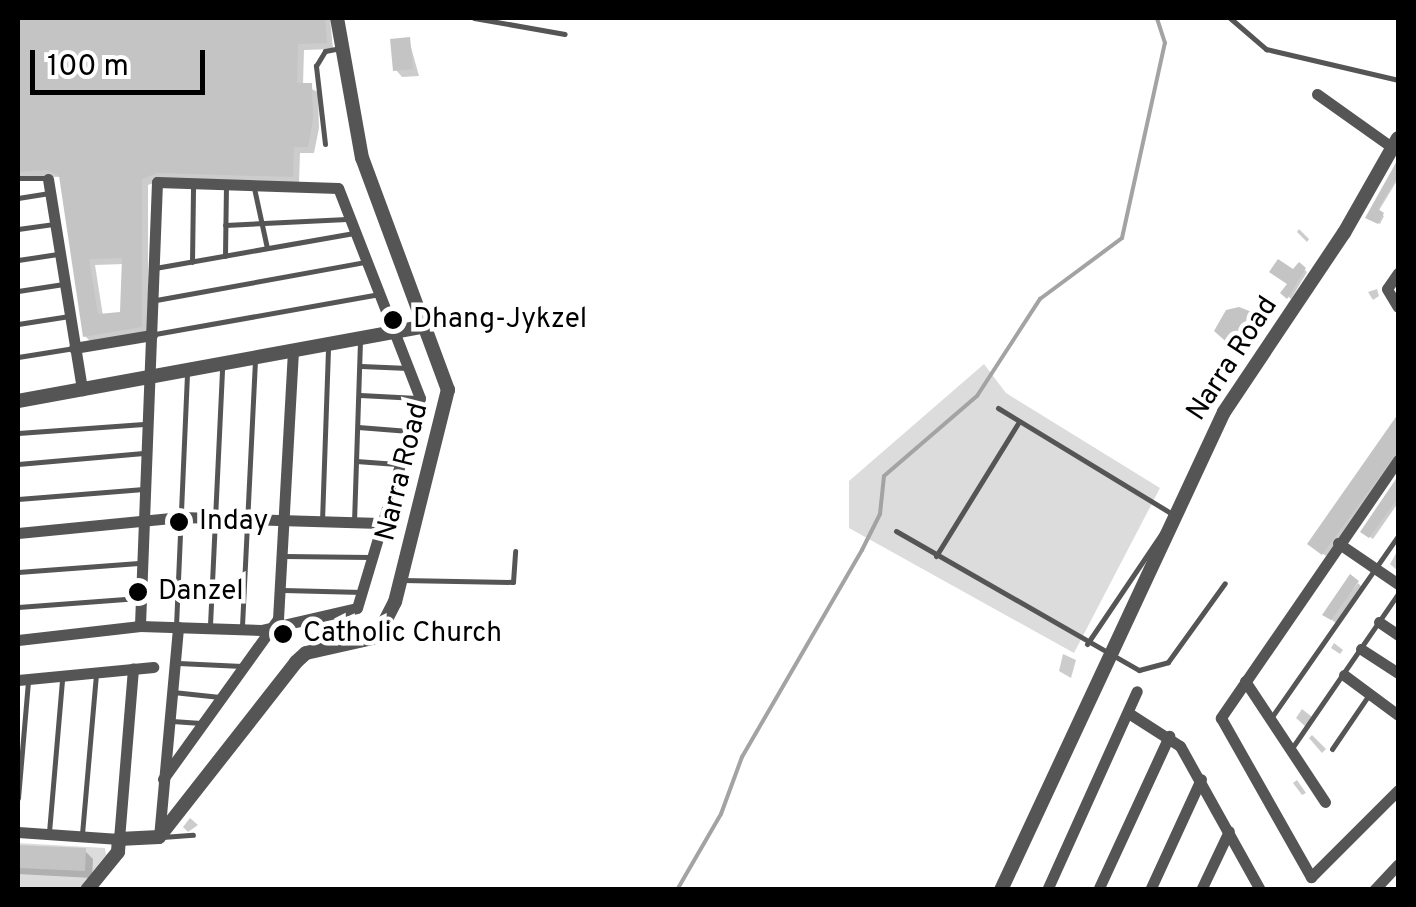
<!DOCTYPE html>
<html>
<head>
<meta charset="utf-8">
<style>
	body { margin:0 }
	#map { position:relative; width:1416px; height:907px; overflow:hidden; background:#fff; font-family:Overpass,sans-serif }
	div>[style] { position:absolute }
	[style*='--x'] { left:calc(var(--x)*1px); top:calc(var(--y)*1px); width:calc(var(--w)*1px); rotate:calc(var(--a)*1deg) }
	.green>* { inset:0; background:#dcdcdc }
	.shadow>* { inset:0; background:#0003 }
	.stream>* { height:4px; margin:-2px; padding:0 2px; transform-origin:2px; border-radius:2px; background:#a3a3a3 }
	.building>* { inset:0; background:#c4c4c4 }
	.service>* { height:5px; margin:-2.5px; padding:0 2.5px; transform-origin:2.5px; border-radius:2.5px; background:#555 }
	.minor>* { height:11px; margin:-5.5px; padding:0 5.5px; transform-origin:5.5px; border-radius:5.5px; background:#555 }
	.tertiary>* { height:14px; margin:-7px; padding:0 7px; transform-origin:7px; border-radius:7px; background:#555 }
	.dots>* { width:28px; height:28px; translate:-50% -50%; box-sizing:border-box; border:5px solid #fff; border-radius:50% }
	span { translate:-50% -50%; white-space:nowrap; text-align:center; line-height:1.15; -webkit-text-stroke:9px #fff; paint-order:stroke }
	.poi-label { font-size:28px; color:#000 }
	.left { translate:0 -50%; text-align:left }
	.street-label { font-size:28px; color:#000 }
	.frame { position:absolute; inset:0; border:20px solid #000; pointer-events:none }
	.scale { position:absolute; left:30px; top:50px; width:175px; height:45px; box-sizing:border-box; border:5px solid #000; border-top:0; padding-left:12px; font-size:30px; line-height:35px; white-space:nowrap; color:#000; -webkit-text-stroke:8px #fff; paint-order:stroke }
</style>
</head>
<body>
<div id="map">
	<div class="green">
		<div style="clip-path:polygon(984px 364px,1006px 393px,1160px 488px,1074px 653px,849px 528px,849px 481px)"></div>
		<div style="clip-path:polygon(18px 843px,105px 848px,106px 855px,79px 889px,18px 889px)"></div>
	</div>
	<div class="shadow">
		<div style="clip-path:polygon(evenodd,18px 18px,330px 18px,333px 49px,304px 50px,303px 85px,318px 92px,319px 128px,314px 153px,300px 153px,299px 183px,165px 179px,148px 185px,148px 333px,92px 343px,85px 336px,62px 177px,18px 176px,18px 18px,124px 264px,122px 314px,103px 316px,95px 265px,124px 264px)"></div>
		<div style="clip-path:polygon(409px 40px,419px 76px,402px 77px,396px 70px)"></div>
		<div style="clip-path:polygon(1393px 173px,1398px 179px,1378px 212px,1384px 216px,1380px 224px,1368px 217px)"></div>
		<div style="clip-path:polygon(1299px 229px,1309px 239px,1307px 242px,1297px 232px)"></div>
		<div style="clip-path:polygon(1299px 265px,1307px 272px,1291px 299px,1283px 292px)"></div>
		<div style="clip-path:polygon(1377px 289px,1379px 296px,1373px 300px,1368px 292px)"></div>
		<div style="clip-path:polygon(1398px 418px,1398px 456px,1326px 556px,1310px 544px)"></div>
		<div style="clip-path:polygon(1398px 480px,1398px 503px,1373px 539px,1363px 532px)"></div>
		<div style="clip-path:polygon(1398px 550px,1398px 571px,1390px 564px)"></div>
		<div style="clip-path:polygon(1358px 583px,1362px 587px,1336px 623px,1329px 618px)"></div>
		<div style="clip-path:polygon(1334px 643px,1343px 650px,1340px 654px,1331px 648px)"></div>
		<div style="clip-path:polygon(1063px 654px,1076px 660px,1071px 678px,1059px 671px)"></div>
		<div style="clip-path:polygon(1302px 709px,1312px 717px,1306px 727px,1296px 718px)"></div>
		<div style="clip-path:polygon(1312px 735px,1326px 749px,1322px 753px,1309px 738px)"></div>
		<div style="clip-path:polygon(1297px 780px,1306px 793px,1302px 795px,1293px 783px)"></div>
		<div style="clip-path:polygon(190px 818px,198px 825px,188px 832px,183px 827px)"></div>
		<div style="clip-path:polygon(18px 847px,85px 851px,93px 859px,92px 878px,18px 874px)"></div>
	</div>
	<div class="stream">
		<div style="--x:677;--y:890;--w:88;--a:-59.9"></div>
		<div style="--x:721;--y:814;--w:61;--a:-69.8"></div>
		<div style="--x:742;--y:757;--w:239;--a:-59.9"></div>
		<div style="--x:862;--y:550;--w:40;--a:-63.4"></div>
		<div style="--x:880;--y:514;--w:38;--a:-84"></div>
		<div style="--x:884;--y:476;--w:123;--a:-40.7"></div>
		<div style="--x:977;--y:396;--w:116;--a:-57"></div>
		<div style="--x:1040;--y:299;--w:102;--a:-36.6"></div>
		<div style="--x:1122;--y:238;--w:200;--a:-77.6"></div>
		<div style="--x:1165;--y:43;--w:26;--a:-108"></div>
	</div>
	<div class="building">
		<div style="clip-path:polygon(evenodd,18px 18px,325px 18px,327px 43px,298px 44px,297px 83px,312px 83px,313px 119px,308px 147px,294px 147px,293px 177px,157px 173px,142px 179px,142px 327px,83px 337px,59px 176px,47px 170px,18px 172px,18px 18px,122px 258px,120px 312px,98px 314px,89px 259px,122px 258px)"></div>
		<div style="clip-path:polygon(410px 37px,413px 69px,393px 71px,390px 39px)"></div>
		<div style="clip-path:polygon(1398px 159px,1398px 176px,1378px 209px,1384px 213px,1378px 224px,1365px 218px)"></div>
		<div style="clip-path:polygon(1278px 259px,1293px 269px,1299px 262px,1306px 268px,1287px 299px,1280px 293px,1287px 284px,1269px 272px)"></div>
		<div style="clip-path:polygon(1239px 307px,1252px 312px,1248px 321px,1262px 328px,1251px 348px,1239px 338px,1232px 347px,1214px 331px,1226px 310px)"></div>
		<div style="clip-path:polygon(1398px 414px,1398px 451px,1322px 555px,1307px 544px)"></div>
		<div style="clip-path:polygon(1398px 476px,1398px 498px,1369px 538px,1360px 532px)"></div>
		<div style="clip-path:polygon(1350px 574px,1359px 581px,1331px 620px,1322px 615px)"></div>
		<div style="clip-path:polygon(18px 845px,86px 848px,85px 871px,18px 868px)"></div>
	</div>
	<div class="service">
		<div style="--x:474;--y:18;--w:92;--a:10"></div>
		<div style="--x:1230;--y:18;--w:48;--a:40.7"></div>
		<div style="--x:1266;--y:49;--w:136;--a:13.2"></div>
		<div style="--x:325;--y:144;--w:79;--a:-96.6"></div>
		<div style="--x:316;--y:66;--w:17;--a:-59"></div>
		<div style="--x:325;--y:51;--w:16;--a:-11"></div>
		<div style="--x:18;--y:178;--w:27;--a:0"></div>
		<div style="--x:254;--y:188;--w:61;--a:77.8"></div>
		<div style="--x:18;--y:198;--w:30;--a:-9"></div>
		<div style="--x:225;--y:225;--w:122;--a:-2.8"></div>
		<div style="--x:18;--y:229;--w:35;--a:-8"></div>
		<div style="--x:225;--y:256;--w:69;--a:-89.2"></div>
		<div style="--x:18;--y:260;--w:40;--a:-8.5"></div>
		<div style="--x:192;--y:262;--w:76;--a:-89.2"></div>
		<div style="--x:155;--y:268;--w:202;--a:-10"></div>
		<div style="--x:18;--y:291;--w:46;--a:-8.8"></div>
		<div style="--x:156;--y:300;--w:213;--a:-10.3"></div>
		<div style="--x:18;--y:324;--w:52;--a:-8.9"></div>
		<div style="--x:155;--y:334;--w:228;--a:-10.1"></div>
		<div style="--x:18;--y:357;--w:57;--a:-9.1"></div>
		<div style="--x:361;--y:366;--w:47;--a:2.4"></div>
		<div style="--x:360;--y:395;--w:57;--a:3"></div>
		<div style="--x:998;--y:408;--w:206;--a:31.3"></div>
		<div style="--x:358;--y:427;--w:51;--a:4.5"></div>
		<div style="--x:18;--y:433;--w:126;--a:-4.1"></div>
		<div style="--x:356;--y:461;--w:41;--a:4.2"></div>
		<div style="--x:18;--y:464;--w:126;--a:-5"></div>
		<div style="--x:18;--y:499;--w:126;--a:-4.5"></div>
		<div style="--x:322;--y:521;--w:173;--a:-88"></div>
		<div style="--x:354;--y:522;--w:179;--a:-88.1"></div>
		<div style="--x:896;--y:531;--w:280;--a:29.8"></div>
		<div style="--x:1139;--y:670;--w:30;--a:-15"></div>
		<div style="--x:1168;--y:662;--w:97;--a:-54.2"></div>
		<div style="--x:284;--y:556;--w:86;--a:0.7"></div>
		<div style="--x:936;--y:556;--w:156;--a:-58.3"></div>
		<div style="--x:18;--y:572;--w:121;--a:-4.3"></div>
		<div style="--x:402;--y:580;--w:111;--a:1"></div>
		<div style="--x:513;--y:582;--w:31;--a:-86"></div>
		<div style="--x:283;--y:590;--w:79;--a:1.5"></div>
		<div style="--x:18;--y:607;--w:121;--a:-4.3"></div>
		<div style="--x:210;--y:625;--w:259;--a:-87.3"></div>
		<div style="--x:176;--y:626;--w:254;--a:-87.5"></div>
		<div style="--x:242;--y:626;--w:268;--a:-87.2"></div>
		<div style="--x:1087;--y:644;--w:148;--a:-56"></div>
		<div style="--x:178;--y:663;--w:64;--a:2.7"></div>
		<div style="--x:173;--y:692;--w:47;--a:6.1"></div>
		<div style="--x:1271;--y:718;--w:222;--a:-55.1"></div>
		<div style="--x:172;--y:721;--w:29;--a:4"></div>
		<div style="--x:1292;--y:748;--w:187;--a:-55.5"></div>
		<div style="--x:1332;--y:749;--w:64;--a:-55.8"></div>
		<div style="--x:18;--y:798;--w:116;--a:-85.1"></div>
		<div style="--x:49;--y:832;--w:154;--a:-85.1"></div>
		<div style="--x:82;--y:834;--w:160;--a:-85"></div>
		<div style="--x:162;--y:837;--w:31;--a:-4"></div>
	</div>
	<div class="minor">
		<div style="--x:1317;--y:94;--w:93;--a:35.4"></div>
		<div style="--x:48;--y:179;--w:214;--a:80.8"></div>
		<div style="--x:1398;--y:273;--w:19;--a:125"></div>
		<div style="--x:1387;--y:289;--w:21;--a:59"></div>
		<div style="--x:74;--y:348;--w:79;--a:-9.5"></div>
		<div style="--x:1398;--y:460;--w:313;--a:124.5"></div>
		<div style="--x:1221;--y:718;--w:183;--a:60.5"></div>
		<div style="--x:1311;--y:877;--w:123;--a:-45"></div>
		<div style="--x:18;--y:533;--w:164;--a:-5.6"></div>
		<div style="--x:181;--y:517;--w:199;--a:1.7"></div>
		<div style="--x:1338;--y:543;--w:73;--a:34.3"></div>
		<div style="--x:1379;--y:622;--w:23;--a:34"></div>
		<div style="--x:18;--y:640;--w:123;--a:-6.5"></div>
		<div style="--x:140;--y:626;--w:121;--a:1.9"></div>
		<div style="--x:261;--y:630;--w:98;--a:-12.9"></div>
		<div style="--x:357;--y:608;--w:219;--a:-73.3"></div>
		<div style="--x:420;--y:398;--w:225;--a:-111.3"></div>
		<div style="--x:338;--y:188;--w:181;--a:-178.1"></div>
		<div style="--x:157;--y:182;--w:444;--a:92.2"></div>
		<div style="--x:1361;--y:649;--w:44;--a:33"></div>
		<div style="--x:1344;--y:675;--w:67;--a:36.5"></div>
		<div style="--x:18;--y:680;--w:136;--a:-5.5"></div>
		<div style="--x:1245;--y:681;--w:145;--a:56.5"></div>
		<div style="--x:1130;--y:714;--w:59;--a:32.6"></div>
		<div style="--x:1180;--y:746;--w:165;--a:60.9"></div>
		<div style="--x:163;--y:779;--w:197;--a:-54.3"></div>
		<div style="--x:278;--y:619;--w:268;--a:-86.8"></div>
		<div style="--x:18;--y:832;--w:101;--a:4"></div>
		<div style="--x:119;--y:839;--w:171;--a:-85.3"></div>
		<div style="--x:159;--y:837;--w:211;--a:-84.8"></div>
		<div style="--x:1047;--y:890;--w:218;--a:-65.7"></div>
		<div style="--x:1098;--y:890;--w:170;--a:-65.2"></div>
		<div style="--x:1150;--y:890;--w:122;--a:-65.3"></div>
		<div style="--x:1201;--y:890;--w:65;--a:-64.6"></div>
		<div style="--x:1374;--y:890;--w:35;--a:-47"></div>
	</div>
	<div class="tertiary">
		<div style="--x:18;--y:401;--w:412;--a:-10.4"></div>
		<div style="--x:87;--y:890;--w:49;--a:-50.8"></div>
		<div style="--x:118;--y:852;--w:13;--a:-86"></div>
		<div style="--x:119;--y:839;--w:40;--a:-2.9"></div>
		<div style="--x:159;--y:837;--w:222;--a:-51.9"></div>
		<div style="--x:296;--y:662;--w:13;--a:-42"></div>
		<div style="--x:306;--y:653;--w:73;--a:-12.7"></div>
		<div style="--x:377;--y:637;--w:39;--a:-63"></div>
		<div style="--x:395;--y:602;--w:219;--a:-76"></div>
		<div style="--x:448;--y:390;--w:247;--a:-110.3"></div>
		<div style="--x:362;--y:158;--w:142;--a:-100.1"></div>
		<div style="--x:1001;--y:890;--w:527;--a:-64.99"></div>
		<div style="--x:1224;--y:412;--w:216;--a:-56.2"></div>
		<div style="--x:1344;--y:233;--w:109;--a:-60.4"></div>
	</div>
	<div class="dots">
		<div style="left:393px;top:320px;background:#000"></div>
		<div style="left:179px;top:522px;background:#000"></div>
		<div style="left:138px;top:592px;background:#000"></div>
		<div style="left:283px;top:634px;background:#000"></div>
	</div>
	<div class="poi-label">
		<span class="left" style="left:413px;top:320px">Dhang-Jykzel</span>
		<span class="left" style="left:199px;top:522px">Inday</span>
		<span class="left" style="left:158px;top:592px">Danzel</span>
		<span class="left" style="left:303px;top:634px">Catholic Church</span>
	</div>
	<div class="street-label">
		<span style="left:1233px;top:359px;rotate:-57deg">Narra Road</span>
		<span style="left:403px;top:472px;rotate:-76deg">Narra Road</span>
	</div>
	<div class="frame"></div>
	<div class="scale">100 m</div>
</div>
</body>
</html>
